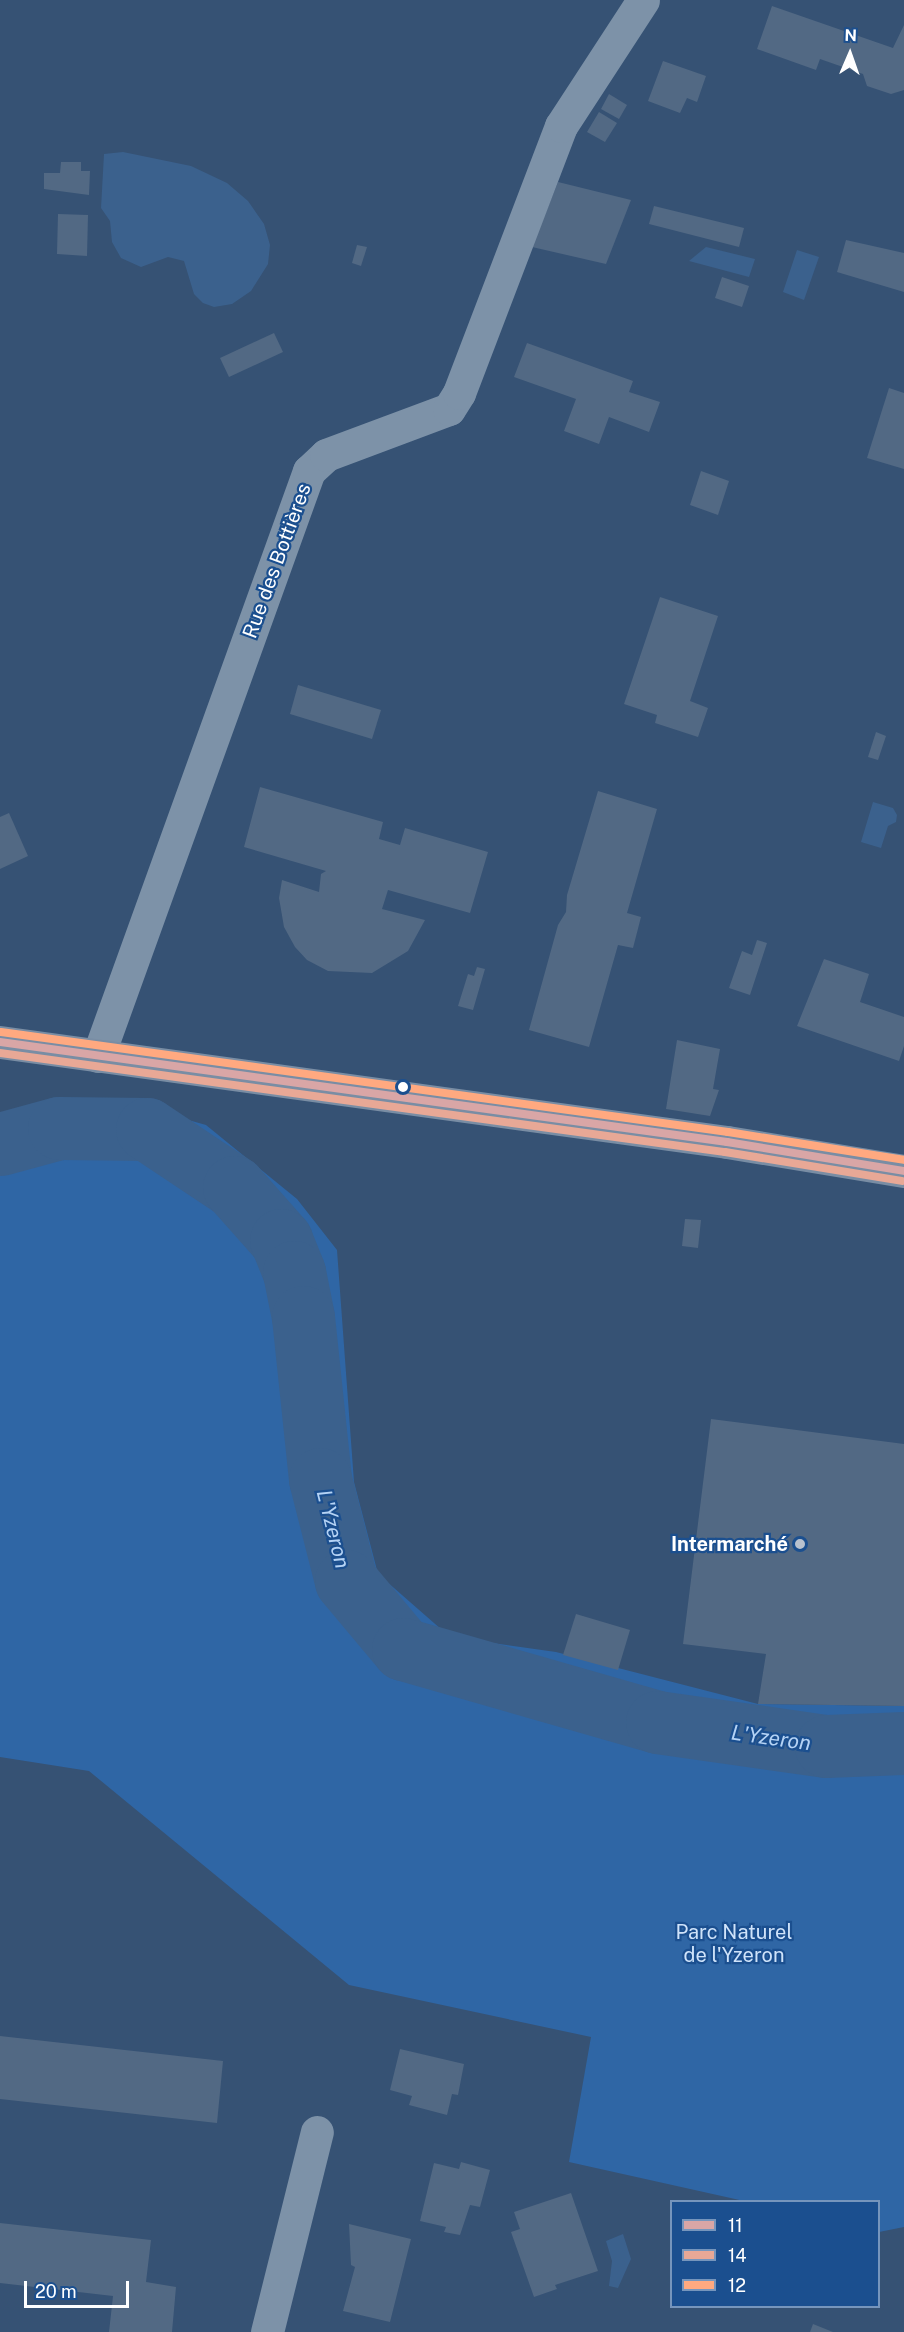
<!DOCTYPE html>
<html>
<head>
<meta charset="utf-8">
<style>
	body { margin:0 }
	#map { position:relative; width:904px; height:2332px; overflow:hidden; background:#365274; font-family:"Public Sans",sans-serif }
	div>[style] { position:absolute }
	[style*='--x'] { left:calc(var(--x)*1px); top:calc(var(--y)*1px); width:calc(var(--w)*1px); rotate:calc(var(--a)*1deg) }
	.green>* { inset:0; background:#2f66a5 }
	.water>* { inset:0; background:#3b618d }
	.river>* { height:63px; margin:-31.5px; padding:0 31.5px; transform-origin:31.5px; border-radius:31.5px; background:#3b618d }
	.building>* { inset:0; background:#526984 }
	.minor>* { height:33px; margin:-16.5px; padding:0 16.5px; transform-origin:16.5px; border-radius:16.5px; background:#7d92a8 }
	.secondary>* { height:33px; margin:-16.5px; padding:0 16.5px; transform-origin:16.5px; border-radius:16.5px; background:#798da4 }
	.bus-1>* { height:8px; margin:-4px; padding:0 4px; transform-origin:4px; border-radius:4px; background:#d9a6a6 }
	.bus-2>* { height:8px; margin:-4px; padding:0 4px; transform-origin:4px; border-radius:4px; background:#e8a896 }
	.bus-3>* { height:8px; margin:-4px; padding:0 4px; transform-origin:4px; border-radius:4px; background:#ffa980 }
	.dots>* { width:16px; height:16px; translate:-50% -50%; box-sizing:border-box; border:3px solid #1b4f8f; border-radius:50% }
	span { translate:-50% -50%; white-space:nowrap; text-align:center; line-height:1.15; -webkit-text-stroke:4.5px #1b4f8f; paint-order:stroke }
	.street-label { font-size:20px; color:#fff }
	.poi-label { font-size:20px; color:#fff; font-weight:700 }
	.right { translate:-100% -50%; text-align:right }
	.park-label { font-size:20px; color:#cfe3fa }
	.water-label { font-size:21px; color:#b5d3f5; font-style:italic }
	.legend { position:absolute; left:670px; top:2200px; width:210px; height:108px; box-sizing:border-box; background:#1b4f8f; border:2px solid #7695bc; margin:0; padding:8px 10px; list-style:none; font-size:18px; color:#fff }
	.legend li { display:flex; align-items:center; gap:12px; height:30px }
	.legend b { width:30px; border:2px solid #7695bc }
	.north { position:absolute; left:820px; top:24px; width:60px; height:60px; -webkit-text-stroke:4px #1b4f8f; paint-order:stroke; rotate:2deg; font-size:16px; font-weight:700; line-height:24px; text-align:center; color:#fff }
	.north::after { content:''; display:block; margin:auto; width:21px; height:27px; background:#fff; clip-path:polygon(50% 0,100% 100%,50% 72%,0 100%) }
	.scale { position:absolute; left:24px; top:2281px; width:105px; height:27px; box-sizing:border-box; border:3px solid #fff; border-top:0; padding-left:8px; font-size:18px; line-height:21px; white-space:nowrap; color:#fff; -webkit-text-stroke:4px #1b4f8f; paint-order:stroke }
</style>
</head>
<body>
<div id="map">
	<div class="green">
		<div style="clip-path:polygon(43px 1102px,139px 1106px,206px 1125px,297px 1199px,337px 1250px,354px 1482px,378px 1574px,450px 1637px,556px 1652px,758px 1704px,904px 1706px,904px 2227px,879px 2232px,878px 2202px,744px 2201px,569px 2162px,591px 2037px,349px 1985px,89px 1771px,0 1757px,0 1114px)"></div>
	</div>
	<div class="water">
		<div style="clip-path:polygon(123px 152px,191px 166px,227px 183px,248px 201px,264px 224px,270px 245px,268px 264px,251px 291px,232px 304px,214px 307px,203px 303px,194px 294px,184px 261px,168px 257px,141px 267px,121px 258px,112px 242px,110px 221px,101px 208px,104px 154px)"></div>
		<div style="clip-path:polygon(706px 247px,755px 259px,749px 277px,689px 261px)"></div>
		<div style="clip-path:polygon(797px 250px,819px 257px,804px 300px,783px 292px)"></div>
		<div style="clip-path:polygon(873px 802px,893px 808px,897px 815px,896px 822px,888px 826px,881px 848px,861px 842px)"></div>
		<div style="clip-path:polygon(623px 2234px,631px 2259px,618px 2288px,609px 2286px,612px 2261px,606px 2241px)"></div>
	</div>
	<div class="river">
		<div style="--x:0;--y:1144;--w:61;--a:-15.2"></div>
		<div style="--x:59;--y:1128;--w:88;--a:0.7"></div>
		<div style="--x:147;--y:1129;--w:105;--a:33.7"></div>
		<div style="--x:234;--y:1187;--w:71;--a:48.4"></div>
		<div style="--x:281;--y:1240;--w:35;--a:68"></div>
		<div style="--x:294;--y:1272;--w:46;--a:78.7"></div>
		<div style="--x:303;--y:1317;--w:163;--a:84"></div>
		<div style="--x:320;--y:1479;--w:105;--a:75.7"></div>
		<div style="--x:346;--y:1581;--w:89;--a:50"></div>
		<div style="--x:403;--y:1649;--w:264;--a:16"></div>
		<div style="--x:657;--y:1722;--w:171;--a:8.1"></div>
		<div style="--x:826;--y:1746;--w:78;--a:-2.2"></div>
	</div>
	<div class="building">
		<div style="clip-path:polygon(772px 6px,893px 48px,904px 25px,904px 90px,891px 94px,867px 86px,863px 74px,820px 59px,816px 70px,757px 49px)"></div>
		<div style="clip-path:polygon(663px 61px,706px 76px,697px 102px,687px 98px,680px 113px,648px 101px)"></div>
		<div style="clip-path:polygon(609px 94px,627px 105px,619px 119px,601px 109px)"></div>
		<div style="clip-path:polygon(599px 112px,617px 123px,605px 142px,587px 132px)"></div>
		<div style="clip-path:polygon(61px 162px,81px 162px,81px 171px,90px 171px,89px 195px,44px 189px,44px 173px,60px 173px)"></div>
		<div style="clip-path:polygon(558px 182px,631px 200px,606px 264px,532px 247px)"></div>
		<div style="clip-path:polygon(654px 206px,744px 228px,739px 247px,649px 224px)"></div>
		<div style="clip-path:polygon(58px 214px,88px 215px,87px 256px,57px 254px)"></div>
		<div style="clip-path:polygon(846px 240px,904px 253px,904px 292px,837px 272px)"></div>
		<div style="clip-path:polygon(357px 245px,367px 247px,361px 266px,352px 263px)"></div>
		<div style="clip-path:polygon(722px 277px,749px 286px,742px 307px,715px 298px)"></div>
		<div style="clip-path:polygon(274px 333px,283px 352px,229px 377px,220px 358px)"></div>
		<div style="clip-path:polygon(527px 343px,633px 381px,629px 392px,660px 402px,649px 432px,609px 417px,599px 444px,564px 431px,576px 399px,514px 377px)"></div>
		<div style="clip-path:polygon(889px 388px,904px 393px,904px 469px,867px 458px)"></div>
		<div style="clip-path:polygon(701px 471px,729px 481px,718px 515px,690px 505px)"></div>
		<div style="clip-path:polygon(660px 597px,718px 616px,690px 701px,708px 708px,698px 737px,655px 723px,657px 715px,624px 704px)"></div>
		<div style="clip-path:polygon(298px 685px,381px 710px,372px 739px,290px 714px)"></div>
		<div style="clip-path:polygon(876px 732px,886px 736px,878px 760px,868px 757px)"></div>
		<div style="clip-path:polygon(260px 787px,383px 822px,379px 839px,400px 845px,405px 828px,488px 852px,470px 913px,388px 890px,382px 909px,425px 920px,408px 951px,372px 973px,328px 971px,307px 960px,295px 947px,284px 927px,279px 898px,282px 880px,319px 892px,321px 874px,326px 871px,244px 847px)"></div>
		<div style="clip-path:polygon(598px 791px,657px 809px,627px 913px,641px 917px,633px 948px,618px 945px,589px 1047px,529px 1030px,558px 925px,566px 912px,567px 895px)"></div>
		<div style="clip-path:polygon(9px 813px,28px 856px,0 869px,0 817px)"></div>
		<div style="clip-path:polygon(757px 940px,767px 943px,750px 995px,729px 988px,742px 951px,752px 955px)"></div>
		<div style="clip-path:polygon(824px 959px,869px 974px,860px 1002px,904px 1017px,904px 1046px,899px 1061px,797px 1026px)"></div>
		<div style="clip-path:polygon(477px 967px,485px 969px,473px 1010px,458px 1006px,468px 974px,474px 976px)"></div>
		<div style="clip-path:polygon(677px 1040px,720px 1049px,713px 1089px,719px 1090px,710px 1116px,666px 1109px)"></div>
		<div style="clip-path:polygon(685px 1219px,701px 1220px,698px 1248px,682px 1246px)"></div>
		<div style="clip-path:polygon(711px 1419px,904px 1444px,904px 1706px,758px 1704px,766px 1654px,683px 1644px)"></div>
		<div style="clip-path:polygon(576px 1614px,630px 1630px,618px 1670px,563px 1655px)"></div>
		<div style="clip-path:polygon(0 2036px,223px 2061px,217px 2123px,0 2099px)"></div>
		<div style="clip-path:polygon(400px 2049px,464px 2064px,458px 2095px,452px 2094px,447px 2115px,409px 2105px,412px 2096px,390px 2090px)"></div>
		<div style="clip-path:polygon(461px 2162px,490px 2170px,480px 2207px,470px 2205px,460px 2235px,444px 2232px,446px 2227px,420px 2221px,434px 2163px,459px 2169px)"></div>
		<div style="clip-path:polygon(571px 2193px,598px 2271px,555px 2285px,557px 2289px,534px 2297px,511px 2232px,520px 2229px,514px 2212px)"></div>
		<div style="clip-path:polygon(0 2223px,151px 2240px,146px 2282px,176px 2287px,172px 2332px,109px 2332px,113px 2296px,0 2283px)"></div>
		<div style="clip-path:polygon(349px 2224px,411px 2239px,390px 2322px,343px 2311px,355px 2267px,351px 2265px)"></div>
		<div style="clip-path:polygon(813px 2324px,833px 2332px,810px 2332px)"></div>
	</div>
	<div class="minor">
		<div style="--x:98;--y:1056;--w:622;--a:-70.17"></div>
		<div style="--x:309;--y:471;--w:23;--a:-43"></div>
		<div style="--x:326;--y:455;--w:131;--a:-20.5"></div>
		<div style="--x:449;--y:409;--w:19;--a:-58"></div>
		<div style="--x:459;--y:393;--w:286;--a:-69.1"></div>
		<div style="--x:561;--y:126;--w:150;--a:-56.9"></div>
		<div style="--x:267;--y:2332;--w:206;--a:-76"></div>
	</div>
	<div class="secondary">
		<div style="--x:0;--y:1042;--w:734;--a:7.83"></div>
		<div style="--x:727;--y:1142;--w:179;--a:9.3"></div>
	</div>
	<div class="bus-1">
		<div style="--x:0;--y:1042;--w:734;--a:7.83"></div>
		<div style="--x:727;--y:1142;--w:179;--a:9.3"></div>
	</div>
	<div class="bus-2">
		<div style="--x:0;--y:1053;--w:732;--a:7.78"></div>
		<div style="--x:725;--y:1152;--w:179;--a:9.3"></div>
	</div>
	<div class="bus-3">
		<div style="--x:1;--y:1032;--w:734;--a:7.83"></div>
		<div style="--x:728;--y:1132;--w:178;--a:9"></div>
	</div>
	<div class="dots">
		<div style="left:403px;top:1087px;background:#fff"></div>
		<div style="left:800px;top:1544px;background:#b9c2ce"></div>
	</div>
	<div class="street-label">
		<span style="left:277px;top:561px;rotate:-70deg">Rue des Bottières</span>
	</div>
	<div class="poi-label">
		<span class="right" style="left:788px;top:1544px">Intermarché</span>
	</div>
	<div class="park-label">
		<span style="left:734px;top:1944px">Parc Naturel<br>de l'Yzeron</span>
	</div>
	<div class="water-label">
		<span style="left:333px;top:1529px;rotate:76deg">L'Yzeron</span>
		<span style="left:771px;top:1738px;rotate:8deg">L'Yzeron</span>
	</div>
	<ul class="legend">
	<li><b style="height:8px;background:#d9a6a6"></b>11</li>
	<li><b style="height:8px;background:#e8a896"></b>14</li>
	<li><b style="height:8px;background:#ffa980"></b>12</li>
	</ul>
	<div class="north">N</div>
	<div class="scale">20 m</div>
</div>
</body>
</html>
